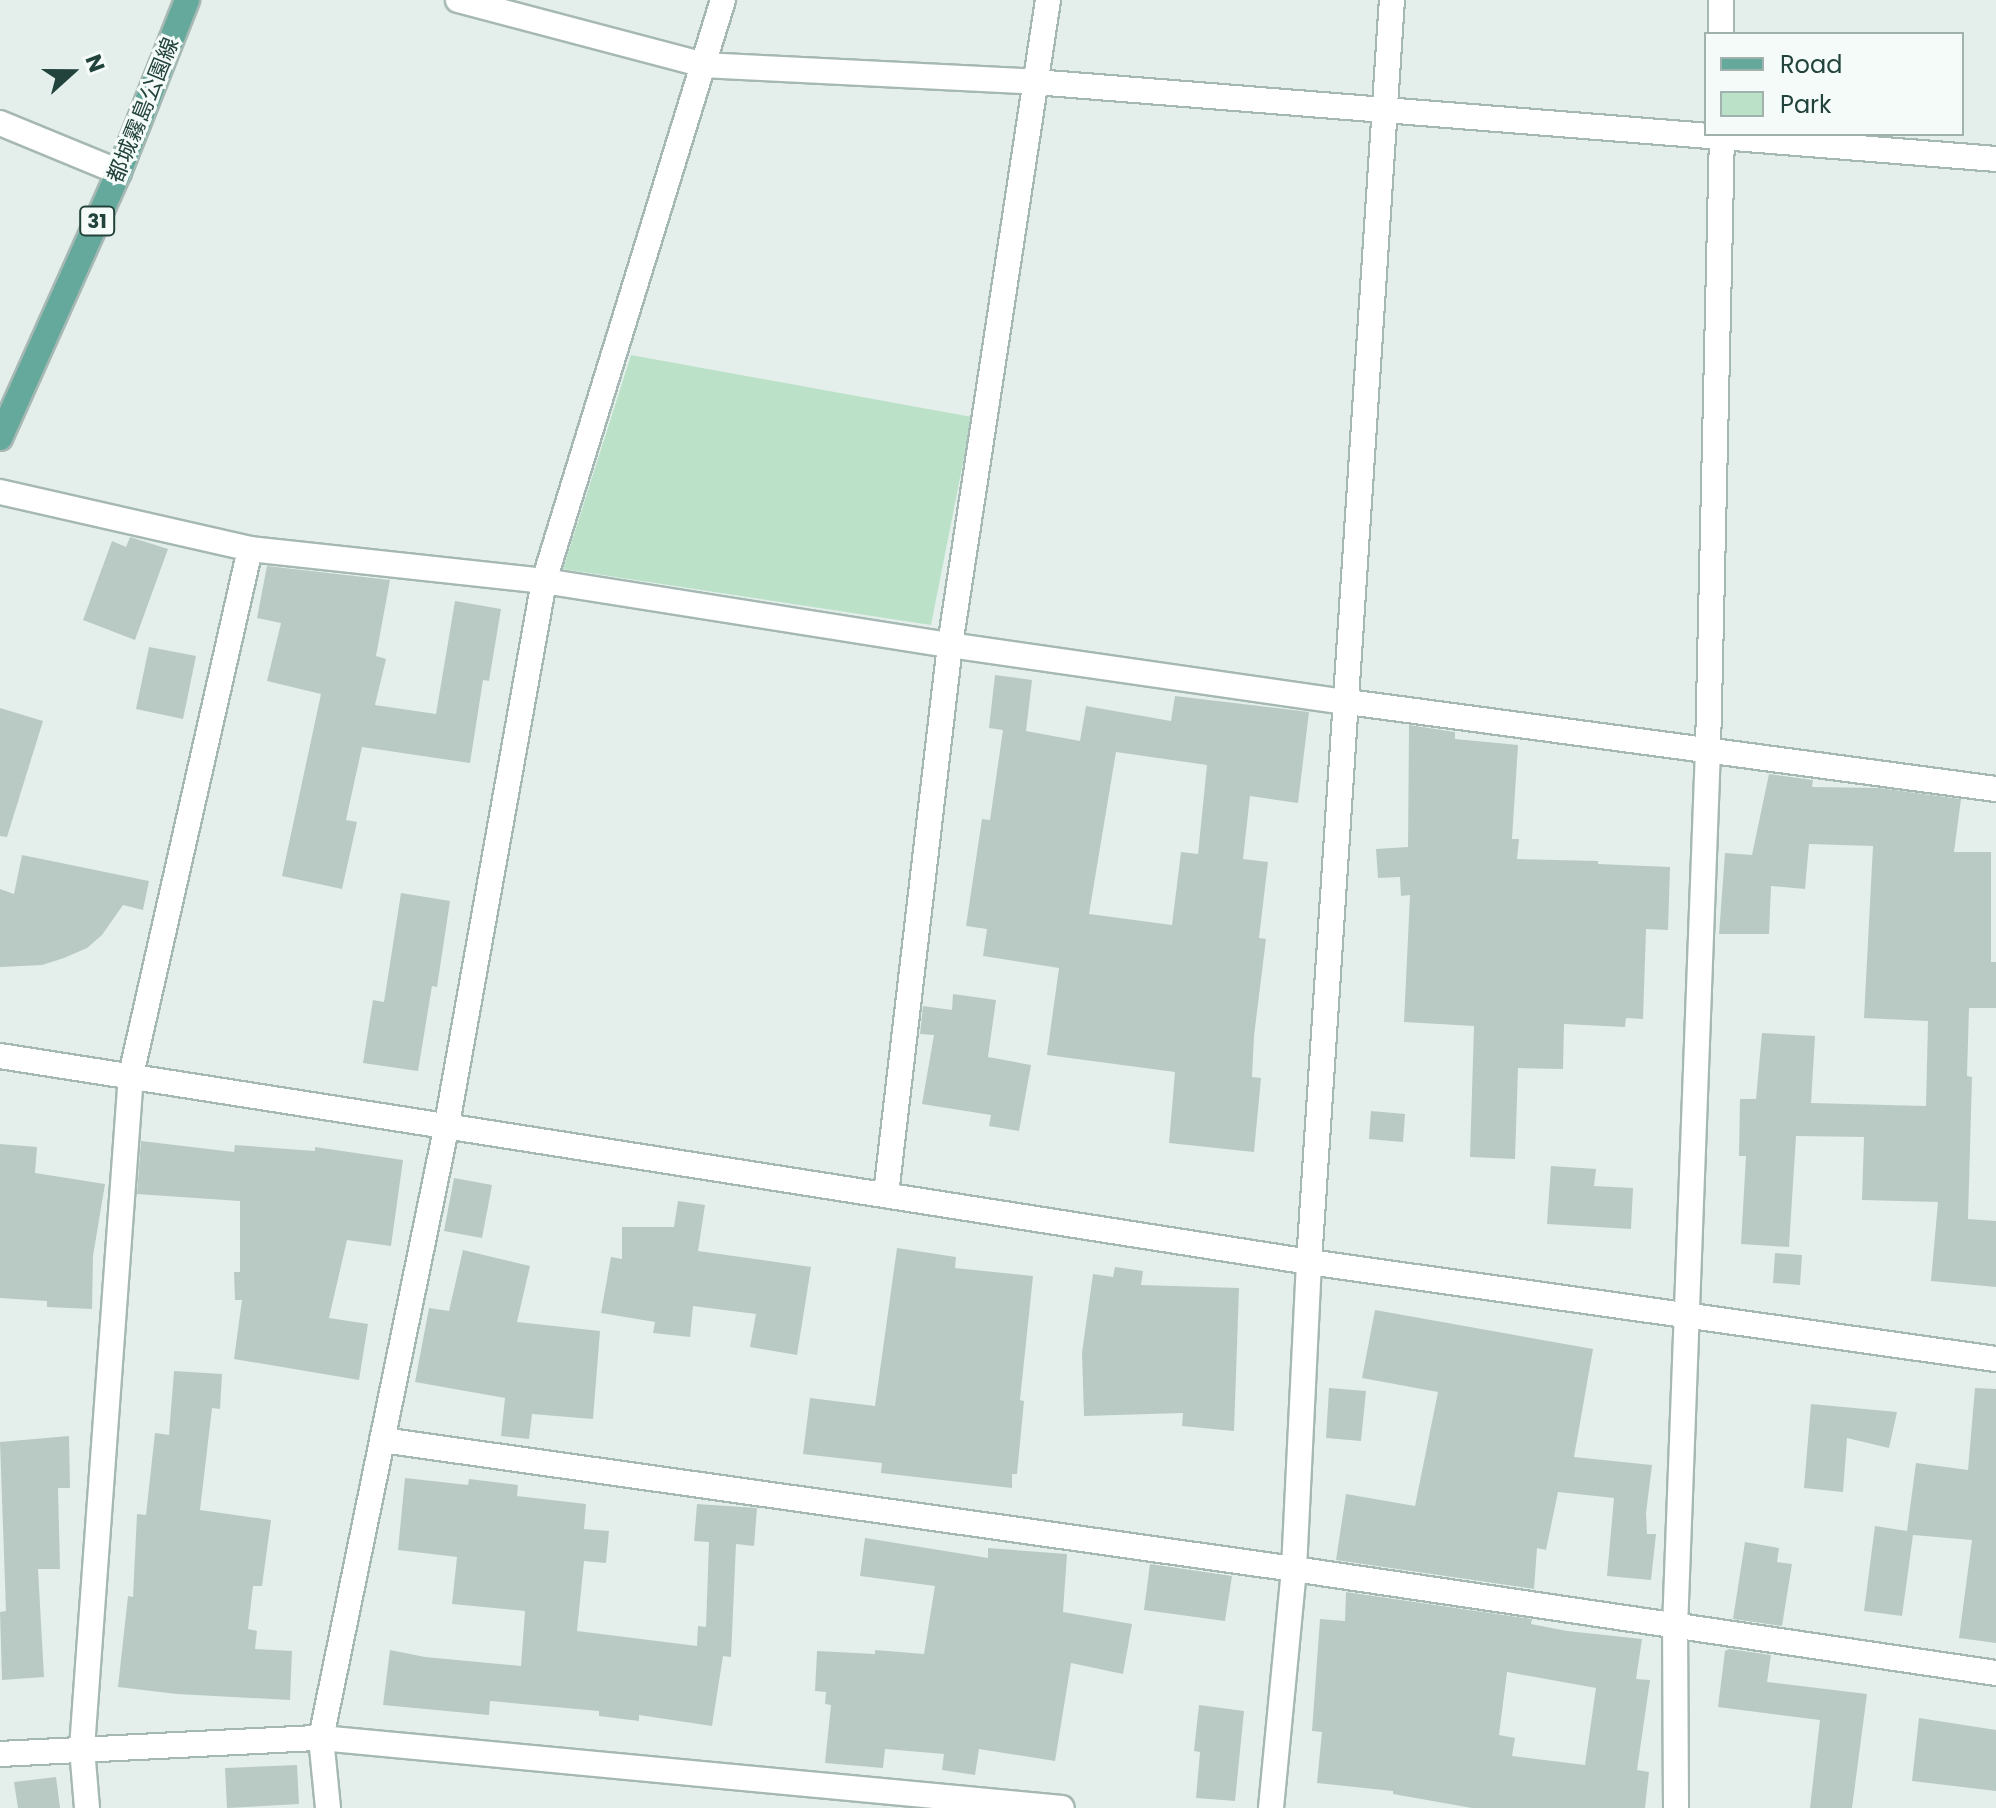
<!DOCTYPE html>
<html>
<head>
<meta charset="utf-8">
<style>
	body { margin:0 }
	#map { position:relative; width:1996px; height:1808px; overflow:hidden; background:#e4efeb; font-family:Poppins,"Noto Sans JP",sans-serif }
	div>[style] { position:absolute }
	[style*='--x'] { left:calc(var(--x)*1px); top:calc(var(--y)*1px); width:calc(var(--w)*1px); rotate:calc(var(--a)*1deg) }
	.green>* { inset:0; background:#bce1c9 }
	.building>* { inset:0; background:#b9cac4 }
	.roads { filter:drop-shadow(2px 0 #a6b8b3) drop-shadow(-2px 0 #a6b8b3) drop-shadow(0 2px #a6b8b3) drop-shadow(0 -2px #a6b8b3) }
	.minor>* { height:24px; margin:-12px; padding:0 12px; transform-origin:12px; border-radius:12px; background:#fff }
	.major>* { height:24px; margin:-12px; padding:0 12px; transform-origin:12px; border-radius:12px; background:#65a89c }
	span { translate:-50% -50%; white-space:nowrap; text-align:center; line-height:1.15; -webkit-text-stroke:6px #f5fbf8; paint-order:stroke }
	.shield-label span { padding:2px 6px; background:#f5fbf8; border:2px solid; border-radius:6px; -webkit-text-stroke-width:0 }
	.shield-label { font-size:20px; color:#22433c; font-weight:700 }
	.street-label { font-size:22px; color:#22433c }
	.legend { position:absolute; left:1704px; top:32px; width:260px; height:104px; box-sizing:border-box; background:#f5fbf8; border:2px solid #a1b1ad; margin:0; padding:10px 14px; list-style:none; font-size:24px; color:#22433c }
	.legend li { display:flex; align-items:center; gap:16px; height:40px }
	.legend b { width:40px; border:2px solid #a1b1ad }
	.north { position:absolute; left:32px; top:32px; width:80px; height:80px; -webkit-text-stroke:6px #f5fbf8; paint-order:stroke; rotate:69deg; font-size:22px; font-weight:700; line-height:32px; text-align:center; color:#22433c }
	.north::after { content:''; display:block; margin:auto; width:28px; height:36px; background:#22433c; clip-path:polygon(50% 0,100% 100%,50% 72%,0 100%) }
</style>
</head>
<body>
<div id="map">
	<div class="green">
		<div style="clip-path:polygon(631px 355px,972px 417px,931px 625px,563px 569px)"></div>
	</div>
	<div class="building">
		<div style="clip-path:polygon(130px 537px,168px 549px,135px 640px,83px 620px,112px 541px,126px 547px)"></div>
		<div style="clip-path:polygon(267px 566px,390px 580px,376px 656px,386px 659px,375px 705px,436px 714px,455px 601px,501px 609px,489px 681px,483px 680px,470px 763px,362px 747px,346px 820px,357px 822px,342px 889px,282px 876px,321px 694px,267px 681px,281px 623px,257px 618px)"></div>
		<div style="clip-path:polygon(149px 647px,196px 656px,183px 719px,136px 709px)"></div>
		<div style="clip-path:polygon(evenodd,995px 675px,1032px 680px,1026px 731px,1080px 741px,1086px 706px,1171px 721px,1175px 696px,1309px 712px,1298px 803px,1250px 796px,1243px 859px,1268px 862px,1259px 938px,1266px 939px,1254px 1036px,1252px 1077px,1261px 1078px,1254px 1152px,1169px 1143px,1175px 1072px,1047px 1055px,1059px 968px,983px 956px,987px 929px,966px 926px,982px 819px,990px 820px,1003px 730px,989px 728px,995px 675px,1116px 752px,1207px 765px,1198px 854px,1181px 852px,1172px 925px,1089px 914px,1116px 752px)"></div>
		<div style="clip-path:polygon(0 708px,43px 721px,7px 837px,0 836px)"></div>
		<div style="clip-path:polygon(1409px 725px,1455px 732px,1455px 739px,1518px 745px,1512px 839px,1519px 839px,1517px 859px,1598px 861px,1598px 864px,1670px 867px,1668px 930px,1646px 929px,1643px 1019px,1626px 1018px,1625px 1027px,1564px 1024px,1563px 1069px,1518px 1068px,1515px 1159px,1470px 1157px,1474px 1026px,1404px 1022px,1410px 895px,1401px 896px,1400px 877px,1378px 878px,1376px 849px,1408px 847px)"></div>
		<div style="clip-path:polygon(1769px 774px,1813px 780px,1812px 787px,1879px 788px,1961px 799px,1954px 852px,1991px 852px,1991px 962px,1996px 962px,1996px 1008px,1969px 1008px,1967px 1076px,1972px 1077px,1968px 1219px,1996px 1221px,1996px 1287px,1931px 1281px,1938px 1202px,1862px 1200px,1864px 1137px,1796px 1136px,1789px 1247px,1741px 1244px,1746px 1156px,1739px 1156px,1740px 1099px,1756px 1099px,1762px 1033px,1815px 1036px,1811px 1103px,1926px 1106px,1928px 1021px,1864px 1018px,1873px 846px,1809px 844px,1805px 889px,1771px 886px,1769px 934px,1719px 934px,1725px 853px,1752px 855px)"></div>
		<div style="clip-path:polygon(22px 855px,149px 881px,143px 910px,123px 905px,102px 935px,87px 948px,64px 958px,42px 965px,0 967px,0 889px,14px 894px)"></div>
		<div style="clip-path:polygon(401px 893px,450px 901px,437px 987px,432px 986px,418px 1071px,363px 1063px,373px 1000px,384px 1002px)"></div>
		<div style="clip-path:polygon(953px 994px,996px 1000px,988px 1057px,1031px 1065px,1019px 1131px,989px 1126px,991px 1115px,922px 1104px,934px 1035px,920px 1034px,923px 1006px,952px 1010px)"></div>
		<div style="clip-path:polygon(1371px 1111px,1405px 1114px,1403px 1142px,1369px 1139px)"></div>
		<div style="clip-path:polygon(141px 1141px,234px 1152px,235px 1145px,315px 1151px,315px 1147px,403px 1160px,391px 1246px,347px 1240px,329px 1318px,368px 1324px,359px 1380px,234px 1359px,242px 1300px,235px 1300px,234px 1272px,240px 1272px,240px 1201px,137px 1194px)"></div>
		<div style="clip-path:polygon(0 1144px,37px 1147px,35px 1173px,105px 1184px,93px 1256px,92px 1309px,47px 1307px,47px 1301px,0 1298px)"></div>
		<div style="clip-path:polygon(1551px 1166px,1596px 1169px,1594px 1186px,1633px 1188px,1631px 1229px,1547px 1224px)"></div>
		<div style="clip-path:polygon(454px 1178px,492px 1185px,482px 1238px,444px 1231px)"></div>
		<div style="clip-path:polygon(678px 1201px,705px 1205px,698px 1251px,811px 1267px,797px 1355px,750px 1347px,756px 1314px,693px 1306px,690px 1337px,653px 1333px,655px 1322px,601px 1313px,611px 1257px,622px 1259px,622px 1227px,674px 1227px)"></div>
		<div style="clip-path:polygon(897px 1248px,956px 1257px,955px 1268px,1033px 1276px,1020px 1400px,1024px 1401px,1017px 1474px,1012px 1474px,1012px 1488px,881px 1473px,882px 1463px,803px 1454px,810px 1398px,875px 1406px)"></div>
		<div style="clip-path:polygon(463px 1250px,530px 1266px,517px 1322px,600px 1331px,593px 1419px,532px 1414px,529px 1439px,501px 1436px,505px 1398px,415px 1382px,429px 1308px,449px 1311px)"></div>
		<div style="clip-path:polygon(1775px 1253px,1802px 1255px,1800px 1285px,1773px 1283px)"></div>
		<div style="clip-path:polygon(1115px 1267px,1143px 1271px,1141px 1285px,1239px 1288px,1234px 1431px,1182px 1426px,1183px 1413px,1084px 1416px,1082px 1353px,1093px 1274px,1113px 1277px)"></div>
		<div style="clip-path:polygon(1375px 1310px,1593px 1349px,1574px 1457px,1652px 1465px,1646px 1513px,1647px 1534px,1656px 1534px,1651px 1580px,1607px 1576px,1614px 1498px,1558px 1492px,1546px 1550px,1537px 1548px,1534px 1589px,1336px 1560px,1346px 1494px,1415px 1506px,1438px 1392px,1362px 1378px)"></div>
		<div style="clip-path:polygon(174px 1371px,222px 1374px,220px 1409px,212px 1408px,200px 1510px,271px 1520px,262px 1586px,253px 1586px,248px 1629px,257px 1631px,255px 1649px,292px 1651px,290px 1700px,177px 1694px,118px 1687px,128px 1596px,133px 1597px,137px 1514px,146px 1515px,155px 1433px,169px 1435px)"></div>
		<div style="clip-path:polygon(1329px 1388px,1366px 1391px,1361px 1441px,1326px 1438px)"></div>
		<div style="clip-path:polygon(1975px 1388px,1996px 1389px,1996px 1643px,1959px 1638px,1972px 1540px,1913px 1535px,1902px 1616px,1864px 1611px,1875px 1526px,1907px 1531px,1916px 1463px,1968px 1470px)"></div>
		<div style="clip-path:polygon(1811px 1404px,1897px 1412px,1889px 1448px,1847px 1438px,1843px 1492px,1804px 1488px)"></div>
		<div style="clip-path:polygon(69px 1436px,70px 1488px,58px 1488px,60px 1569px,38px 1569px,44px 1677px,2px 1680px,0 1612px,6px 1611px,0 1442px)"></div>
		<div style="clip-path:polygon(405px 1478px,468px 1485px,469px 1479px,518px 1485px,517px 1496px,586px 1504px,584px 1529px,609px 1531px,606px 1563px,584px 1561px,577px 1631px,697px 1646px,698px 1626px,706px 1627px,709px 1542px,694px 1541px,697px 1504px,757px 1508px,754px 1546px,736px 1544px,731px 1657px,723px 1656px,712px 1726px,639px 1715px,639px 1721px,599px 1716px,599px 1711px,490px 1701px,489px 1715px,383px 1705px,390px 1650px,425px 1657px,521px 1666px,525px 1611px,452px 1604px,457px 1557px,398px 1550px)"></div>
		<div style="clip-path:polygon(865px 1538px,988px 1558px,988px 1548px,1067px 1554px,1063px 1612px,1132px 1624px,1123px 1674px,1071px 1663px,1055px 1761px,979px 1749px,975px 1775px,942px 1770px,944px 1754px,885px 1749px,883px 1768px,825px 1763px,831px 1705px,825px 1704px,826px 1692px,815px 1691px,817px 1651px,875px 1654px,875px 1650px,924px 1654px,935px 1586px,860px 1576px)"></div>
		<div style="clip-path:polygon(1745px 1542px,1779px 1548px,1777px 1562px,1792px 1564px,1782px 1626px,1733px 1619px)"></div>
		<div style="clip-path:polygon(1150px 1564px,1232px 1576px,1225px 1621px,1144px 1610px)"></div>
		<div style="clip-path:polygon(evenodd,1346px 1592px,1532px 1619px,1531px 1624px,1567px 1631px,1642px 1639px,1636px 1679px,1650px 1680px,1637px 1770px,1649px 1772px,1645px 1808px,1472px 1808px,1393px 1794px,1393px 1791px,1317px 1783px,1322px 1732px,1312px 1731px,1320px 1619px,1345px 1621px,1346px 1592px,1507px 1672px,1596px 1688px,1585px 1765px,1512px 1756px,1515px 1738px,1499px 1735px,1507px 1672px)"></div>
		<div style="clip-path:polygon(1729px 1649px,1771px 1655px,1767px 1682px,1867px 1694px,1852px 1808px,1810px 1808px,1820px 1720px,1718px 1707px,1725px 1651px)"></div>
		<div style="clip-path:polygon(1199px 1705px,1244px 1711px,1235px 1801px,1196px 1798px,1200px 1752px,1194px 1751px)"></div>
		<div style="clip-path:polygon(1919px 1718px,1996px 1730px,1996px 1791px,1912px 1781px)"></div>
		<div style="clip-path:polygon(297px 1765px,299px 1804px,227px 1808px,225px 1768px)"></div>
		<div style="clip-path:polygon(56px 1777px,60px 1808px,18px 1808px,14px 1782px)"></div>
	</div>
	<div class="roads">
		<div class="minor">
			<div style="--x:458;--y:0;--w:254;--a:14.8"></div>
			<div style="--x:704;--y:65;--w:331;--a:2.9"></div>
			<div style="--x:1035;--y:82;--w:964;--a:4.58"></div>
			<div style="--x:1721;--y:0;--w:34;--a:90"></div>
			<div style="--x:0;--y:123;--w:129;--a:22.4"></div>
			<div style="--x:0;--y:492;--w:256;--a:12.8"></div>
			<div style="--x:250;--y:549;--w:296;--a:6.2"></div>
			<div style="--x:544;--y:581;--w:411;--a:9"></div>
			<div style="--x:950;--y:645;--w:402;--a:8.2"></div>
			<div style="--x:1348;--y:702;--w:654;--a:7.65"></div>
			<div style="--x:0;--y:1056;--w:1325;--a:8.94"></div>
			<div style="--x:1309;--y:1262;--w:694;--a:8.04"></div>
			<div style="--x:886;--y:1194;--w:553;--a:-83.35"></div>
			<div style="--x:950;--y:645;--w:652;--a:-81.36"></div>
			<div style="--x:382;--y:1440;--w:921;--a:8.05"></div>
			<div style="--x:1294;--y:1569;--w:710;--a:8.43"></div>
			<div style="--x:0;--y:1754;--w:321;--a:-2.9"></div>
			<div style="--x:321;--y:1738;--w:744;--a:5.4"></div>
			<div style="--x:87;--y:1808;--w:60;--a:-94.8"></div>
			<div style="--x:82;--y:1748;--w:675;--a:-85.84"></div>
			<div style="--x:131;--y:1075;--w:539;--a:-77.25"></div>
			<div style="--x:328;--y:1808;--w:70;--a:-95.7"></div>
			<div style="--x:321;--y:1738;--w:627;--a:-78.4"></div>
			<div style="--x:447;--y:1124;--w:552;--a:-79.87"></div>
			<div style="--x:544;--y:581;--w:608;--a:-72.88"></div>
			<div style="--x:1271;--y:1808;--w:240;--a:-84.5"></div>
			<div style="--x:1294;--y:1569;--w:307;--a:-87.2"></div>
			<div style="--x:1309;--y:1262;--w:1265;--a:-86.24"></div>
			<div style="--x:1676;--y:1808;--w:180;--a:-90.3"></div>
			<div style="--x:1675;--y:1628;--w:879;--a:-87.85"></div>
			<div style="--x:1708;--y:750;--w:616;--a:-88.7"></div>
		</div>
		<div class="major">
			<div style="--x:0;--y:438;--w:291;--a:-65.9"></div>
			<div style="--x:119;--y:172;--w:185;--a:-68.4"></div>
		</div>
	</div>
	<div class="shield-label">
		<span style="left:97px;top:221px">31</span>
	</div>
	<div class="street-label">
		<span style="left:143px;top:110px;rotate:-68deg">都城霧島公園線</span>
	</div>
	<ul class="legend">
	<li><b style="height:10px;background:#65a89c"></b>Road</li>
	<li><b style="height:22px;background:#bce1c9"></b>Park</li>
	</ul>
	<div class="north">N</div>
</div>
</body>
</html>
